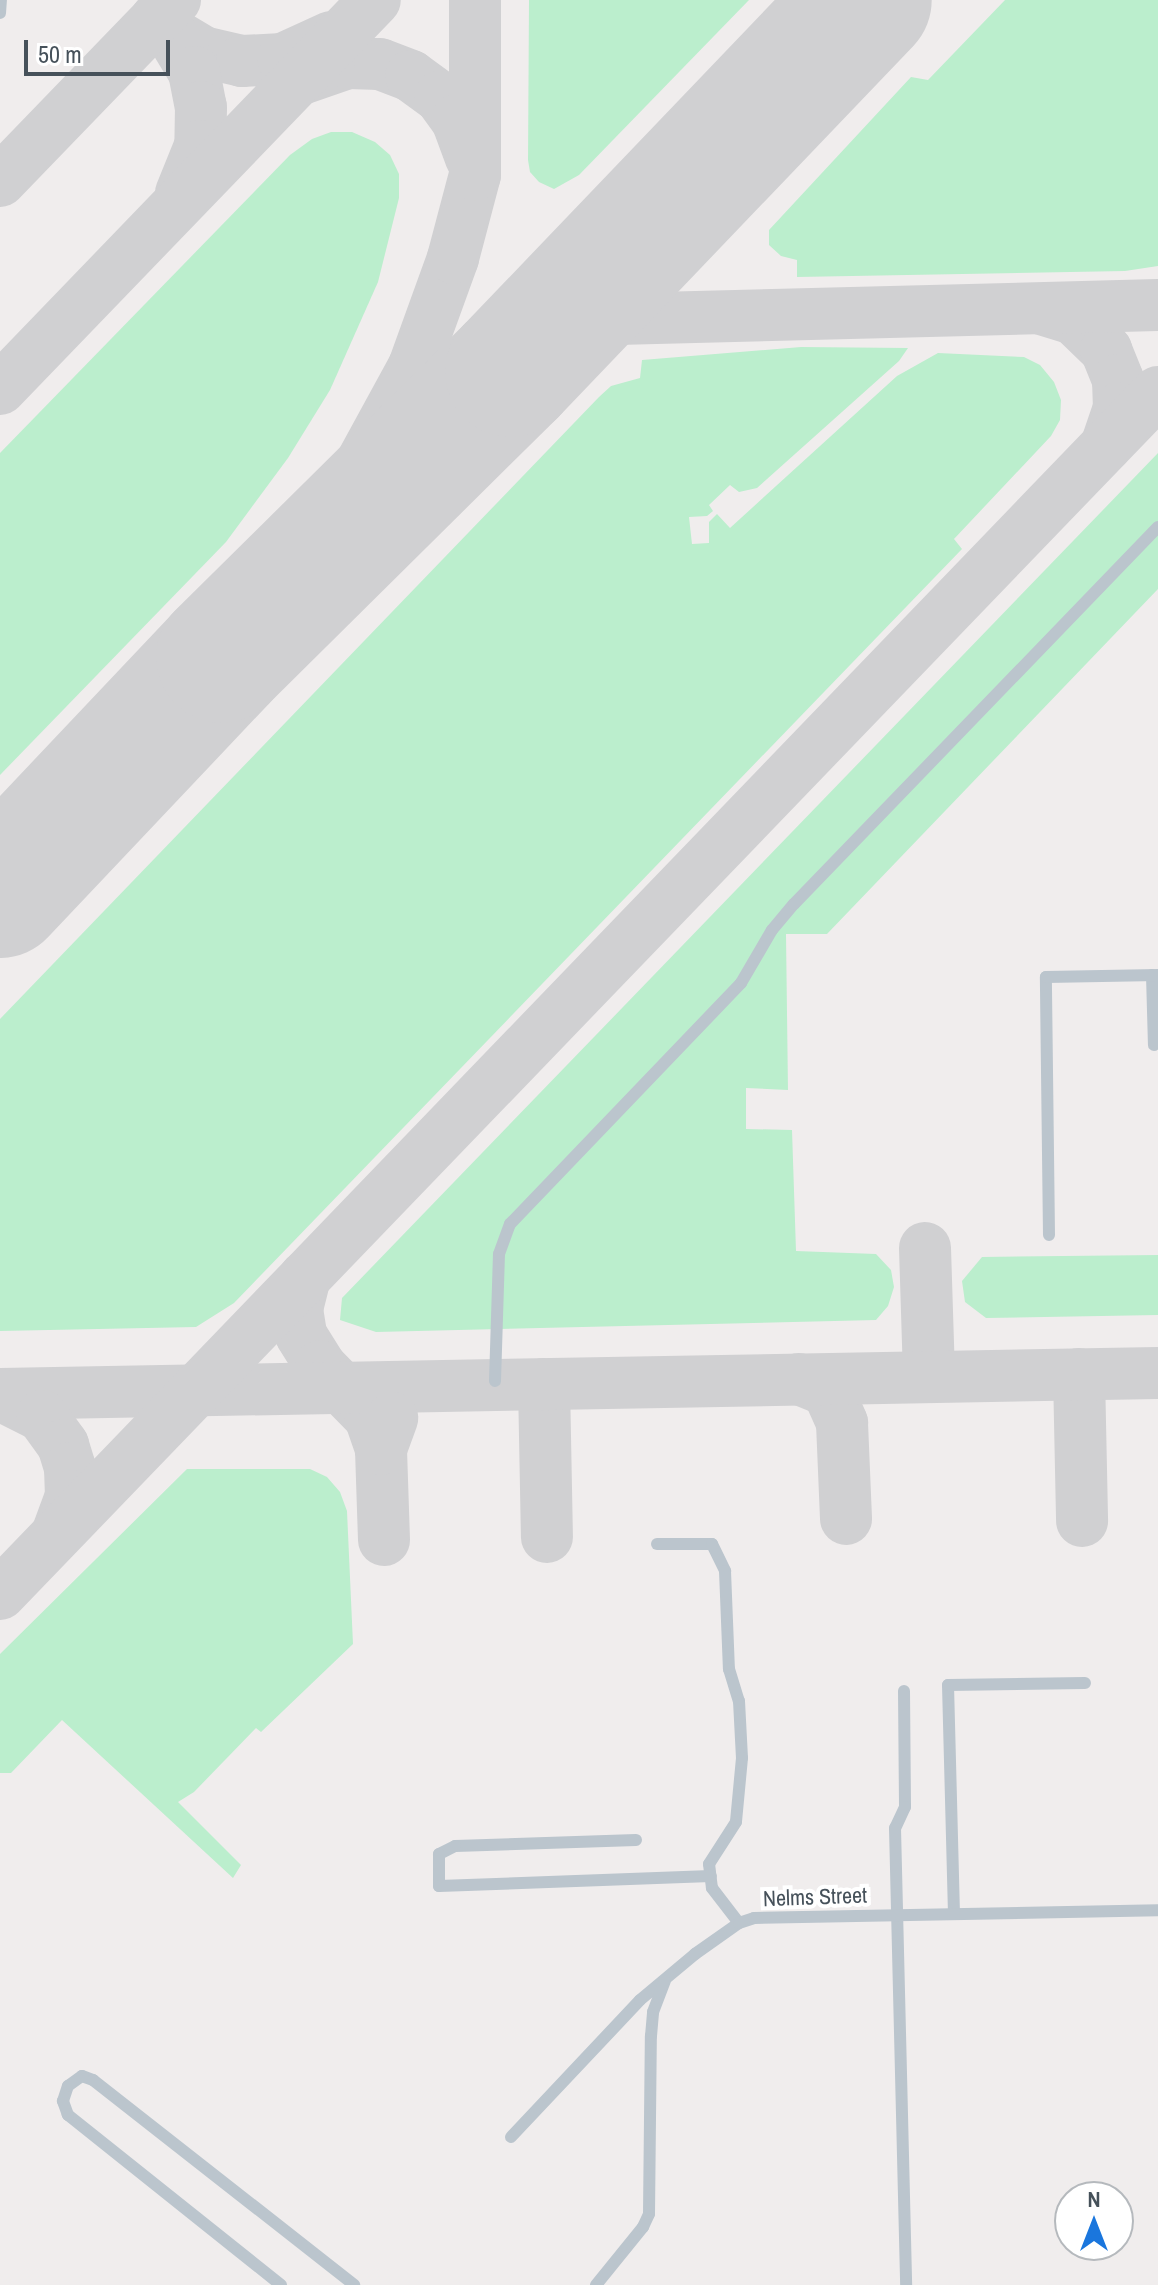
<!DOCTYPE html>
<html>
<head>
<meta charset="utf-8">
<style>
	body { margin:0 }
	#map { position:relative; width:1158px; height:2285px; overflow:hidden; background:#f0eded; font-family:"Archivo Narrow",sans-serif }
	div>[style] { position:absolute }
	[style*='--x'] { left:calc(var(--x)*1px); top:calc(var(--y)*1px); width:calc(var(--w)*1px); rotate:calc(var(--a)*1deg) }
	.green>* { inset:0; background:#bbeecd }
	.taxiway>* { height:52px; margin:-26px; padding:0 26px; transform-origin:26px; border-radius:26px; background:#d0d0d2 }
	.runway>* { height:132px; margin:-66px; padding:0 66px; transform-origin:66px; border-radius:66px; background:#d0d0d2 }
	.service>* { height:12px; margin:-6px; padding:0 6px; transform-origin:6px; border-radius:6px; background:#bbc5cd }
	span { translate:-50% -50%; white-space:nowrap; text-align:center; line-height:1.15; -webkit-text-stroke:8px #fff; paint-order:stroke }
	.street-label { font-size:22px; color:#46515a }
	.north { position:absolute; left:1054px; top:2181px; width:80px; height:80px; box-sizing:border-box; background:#fff; border:2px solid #b5b9bd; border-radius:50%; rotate:0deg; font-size:22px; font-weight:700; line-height:32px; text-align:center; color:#46515a }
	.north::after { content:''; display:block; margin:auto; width:28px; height:36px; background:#1a76dd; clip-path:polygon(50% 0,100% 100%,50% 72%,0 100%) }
	.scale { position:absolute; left:24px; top:40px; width:146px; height:36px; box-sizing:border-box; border:4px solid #46515a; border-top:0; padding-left:10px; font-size:24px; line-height:28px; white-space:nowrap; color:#46515a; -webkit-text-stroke:6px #fff; paint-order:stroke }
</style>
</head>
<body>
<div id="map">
	<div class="green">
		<div style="clip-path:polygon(529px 0,749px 0,579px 175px,554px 189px,539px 182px,530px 172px,528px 160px)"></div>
		<div style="clip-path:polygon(1005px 0,1158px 0,1158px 266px,1125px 271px,797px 277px,797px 260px,781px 256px,769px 245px,769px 230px,911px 77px,928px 80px)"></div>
		<div style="clip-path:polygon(331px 132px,352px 132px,375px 142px,390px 155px,399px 174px,399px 198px,378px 282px,330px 390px,288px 458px,226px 542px,0 775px,0 453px,290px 155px,312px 139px)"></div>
		<div style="clip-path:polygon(801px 347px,908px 348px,899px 361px,757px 488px,739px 492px,730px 485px,709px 505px,713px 511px,707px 516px,689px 517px,692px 544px,709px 543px,709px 522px,717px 514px,730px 528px,897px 376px,938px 353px,1024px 357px,1040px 365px,1054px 382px,1061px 400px,1060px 420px,1051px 436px,954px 539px,962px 549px,234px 1303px,196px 1327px,0 1331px,0 1019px,599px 397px,611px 386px,640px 378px,642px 360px)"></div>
		<div style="clip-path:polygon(1158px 453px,1158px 589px,827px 934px,786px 934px,788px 1090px,746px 1088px,746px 1129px,792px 1130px,796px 1251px,876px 1254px,891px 1270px,894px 1287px,888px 1306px,876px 1320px,376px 1332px,340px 1320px,342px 1298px)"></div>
		<div style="clip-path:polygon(1158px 1255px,1158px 1315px,986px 1318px,965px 1302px,962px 1281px,982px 1257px)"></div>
		<div style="clip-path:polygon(187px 1469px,310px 1469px,327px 1477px,340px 1492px,347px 1511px,353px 1644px,261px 1732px,256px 1728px,194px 1792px,178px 1802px,241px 1865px,233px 1878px,62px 1720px,11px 1773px,0 1773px,0 1654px)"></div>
	</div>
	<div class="taxiway">
		<div style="--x:156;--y:19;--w:19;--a:43"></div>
		<div style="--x:170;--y:32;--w:39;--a:31"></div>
		<div style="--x:203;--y:52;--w:40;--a:13"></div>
		<div style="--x:242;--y:61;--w:41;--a:-2.8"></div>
		<div style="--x:283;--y:59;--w:53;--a:-24.6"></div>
		<div style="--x:170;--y:32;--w:47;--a:59"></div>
		<div style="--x:194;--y:72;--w:36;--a:79"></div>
		<div style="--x:201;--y:107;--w:39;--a:91"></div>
		<div style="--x:200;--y:146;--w:51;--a:112"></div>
		<div style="--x:296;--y:81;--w:55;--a:-19.1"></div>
		<div style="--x:348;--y:63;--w:32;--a:2"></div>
		<div style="--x:380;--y:64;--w:33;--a:21"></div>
		<div style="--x:411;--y:76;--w:36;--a:36"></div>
		<div style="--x:440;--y:97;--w:29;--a:54"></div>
		<div style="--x:457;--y:120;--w:40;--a:69.8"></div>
		<div style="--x:0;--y:181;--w:252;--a:-46"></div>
		<div style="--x:1041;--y:309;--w:34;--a:17"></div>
		<div style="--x:1074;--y:319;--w:45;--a:44.1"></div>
		<div style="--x:1106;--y:350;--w:32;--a:68"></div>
		<div style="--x:1118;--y:380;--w:28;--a:88"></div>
		<div style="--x:1119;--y:408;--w:40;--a:108.9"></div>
		<div style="--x:511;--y:371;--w:44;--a:-36.6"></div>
		<div style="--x:546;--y:345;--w:49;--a:-24"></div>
		<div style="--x:591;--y:325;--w:27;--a:-13"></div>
		<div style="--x:617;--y:319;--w:541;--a:-1.48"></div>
		<div style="--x:0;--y:389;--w:540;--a:-46.05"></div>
		<div style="--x:222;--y:657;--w:222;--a:-53.8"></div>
		<div style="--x:353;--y:478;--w:128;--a:-61.4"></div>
		<div style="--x:414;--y:366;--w:115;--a:-70.1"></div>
		<div style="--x:453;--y:258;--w:86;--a:-75.2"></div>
		<div style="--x:475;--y:175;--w:175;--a:-90"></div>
		<div style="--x:925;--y:1248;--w:129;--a:88.2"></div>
		<div style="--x:305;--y:1277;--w:33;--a:104"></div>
		<div style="--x:297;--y:1309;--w:26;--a:81"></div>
		<div style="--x:301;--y:1335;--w:36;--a:58"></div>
		<div style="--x:320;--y:1366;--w:71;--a:45.6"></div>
		<div style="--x:370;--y:1417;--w:34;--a:71"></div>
		<div style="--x:1079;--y:1374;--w:147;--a:88.8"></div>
		<div style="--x:799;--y:1379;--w:31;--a:22"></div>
		<div style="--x:828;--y:1391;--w:35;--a:66"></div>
		<div style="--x:842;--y:1423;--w:96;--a:87.6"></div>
		<div style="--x:544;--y:1384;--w:153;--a:88.9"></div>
		<div style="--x:0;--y:1394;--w:1158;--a:-1.04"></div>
		<div style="--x:0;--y:1395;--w:47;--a:26.6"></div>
		<div style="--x:42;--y:1416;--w:36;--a:54"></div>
		<div style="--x:63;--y:1445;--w:24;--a:73"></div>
		<div style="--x:70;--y:1468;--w:28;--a:88"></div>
		<div style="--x:71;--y:1496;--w:40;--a:110.2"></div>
		<div style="--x:384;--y:1540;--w:91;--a:-91.9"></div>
		<div style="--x:381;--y:1449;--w:33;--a:-70"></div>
		<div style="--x:0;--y:1594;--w:1669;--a:-46.07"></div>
	</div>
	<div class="runway">
		<div style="--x:0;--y:892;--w:323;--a:-46.6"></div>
		<div style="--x:222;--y:657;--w:407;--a:-44.7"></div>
		<div style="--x:511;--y:371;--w:513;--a:-46.26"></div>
	</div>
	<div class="service">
		<div style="--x:0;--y:13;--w:13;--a:-86"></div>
		<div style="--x:1152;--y:975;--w:70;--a:88.4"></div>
		<div style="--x:1049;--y:1235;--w:258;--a:-90.7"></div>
		<div style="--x:1046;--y:977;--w:112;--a:-1"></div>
		<div style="--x:495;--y:1381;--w:127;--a:-88.2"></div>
		<div style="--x:499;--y:1254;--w:32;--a:-70"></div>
		<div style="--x:510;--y:1224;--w:334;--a:-46.2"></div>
		<div style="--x:741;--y:983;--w:61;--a:-59.7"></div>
		<div style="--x:772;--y:930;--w:34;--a:-50"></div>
		<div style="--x:794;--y:904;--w:524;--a:-46.01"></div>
		<div style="--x:657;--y:1544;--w:55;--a:0"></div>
		<div style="--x:712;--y:1544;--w:30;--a:64"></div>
		<div style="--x:725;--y:1571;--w:98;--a:87.7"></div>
		<div style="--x:729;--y:1669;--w:34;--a:73"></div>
		<div style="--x:739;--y:1701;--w:57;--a:87"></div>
		<div style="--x:742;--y:1758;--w:64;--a:95.4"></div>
		<div style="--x:736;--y:1822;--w:50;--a:122.7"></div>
		<div style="--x:709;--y:1864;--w:24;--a:83"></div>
		<div style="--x:712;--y:1888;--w:44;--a:52.4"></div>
		<div style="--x:904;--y:1691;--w:116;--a:89.5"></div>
		<div style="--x:905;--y:1807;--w:23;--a:115"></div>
		<div style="--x:895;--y:1828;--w:457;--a:88.6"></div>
		<div style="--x:636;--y:1840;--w:181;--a:178.1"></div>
		<div style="--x:455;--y:1846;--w:18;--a:153"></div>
		<div style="--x:439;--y:1854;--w:32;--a:90"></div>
		<div style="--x:439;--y:1886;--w:272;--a:-2.1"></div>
		<div style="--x:954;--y:1914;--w:229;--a:-91.5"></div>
		<div style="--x:948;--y:1685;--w:137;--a:-0.8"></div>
		<div style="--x:511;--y:2137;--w:188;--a:-46.7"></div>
		<div style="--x:640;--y:2000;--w:72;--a:-39.9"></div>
		<div style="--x:695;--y:1954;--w:54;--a:-35.2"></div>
		<div style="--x:739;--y:1923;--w:16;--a:-18"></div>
		<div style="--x:754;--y:1918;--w:404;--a:-1.1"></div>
		<div style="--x:281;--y:2285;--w:273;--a:-141.4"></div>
		<div style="--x:68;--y:2115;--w:15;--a:-110"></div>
		<div style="--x:63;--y:2101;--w:16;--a:-72"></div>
		<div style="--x:68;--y:2086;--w:17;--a:-36"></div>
		<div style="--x:82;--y:2076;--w:12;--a:20"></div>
		<div style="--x:93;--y:2080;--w:332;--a:38.1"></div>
		<div style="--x:596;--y:2285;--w:75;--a:-51"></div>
		<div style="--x:643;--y:2227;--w:14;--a:-65"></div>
		<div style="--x:649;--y:2214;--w:178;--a:-89.4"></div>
		<div style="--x:651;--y:2036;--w:24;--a:-85"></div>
		<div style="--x:653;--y:2012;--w:33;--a:-69"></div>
	</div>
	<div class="street-label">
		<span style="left:815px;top:1897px;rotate:-2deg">Nelms Street</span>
	</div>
	<div class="north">N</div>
	<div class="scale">50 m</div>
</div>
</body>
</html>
